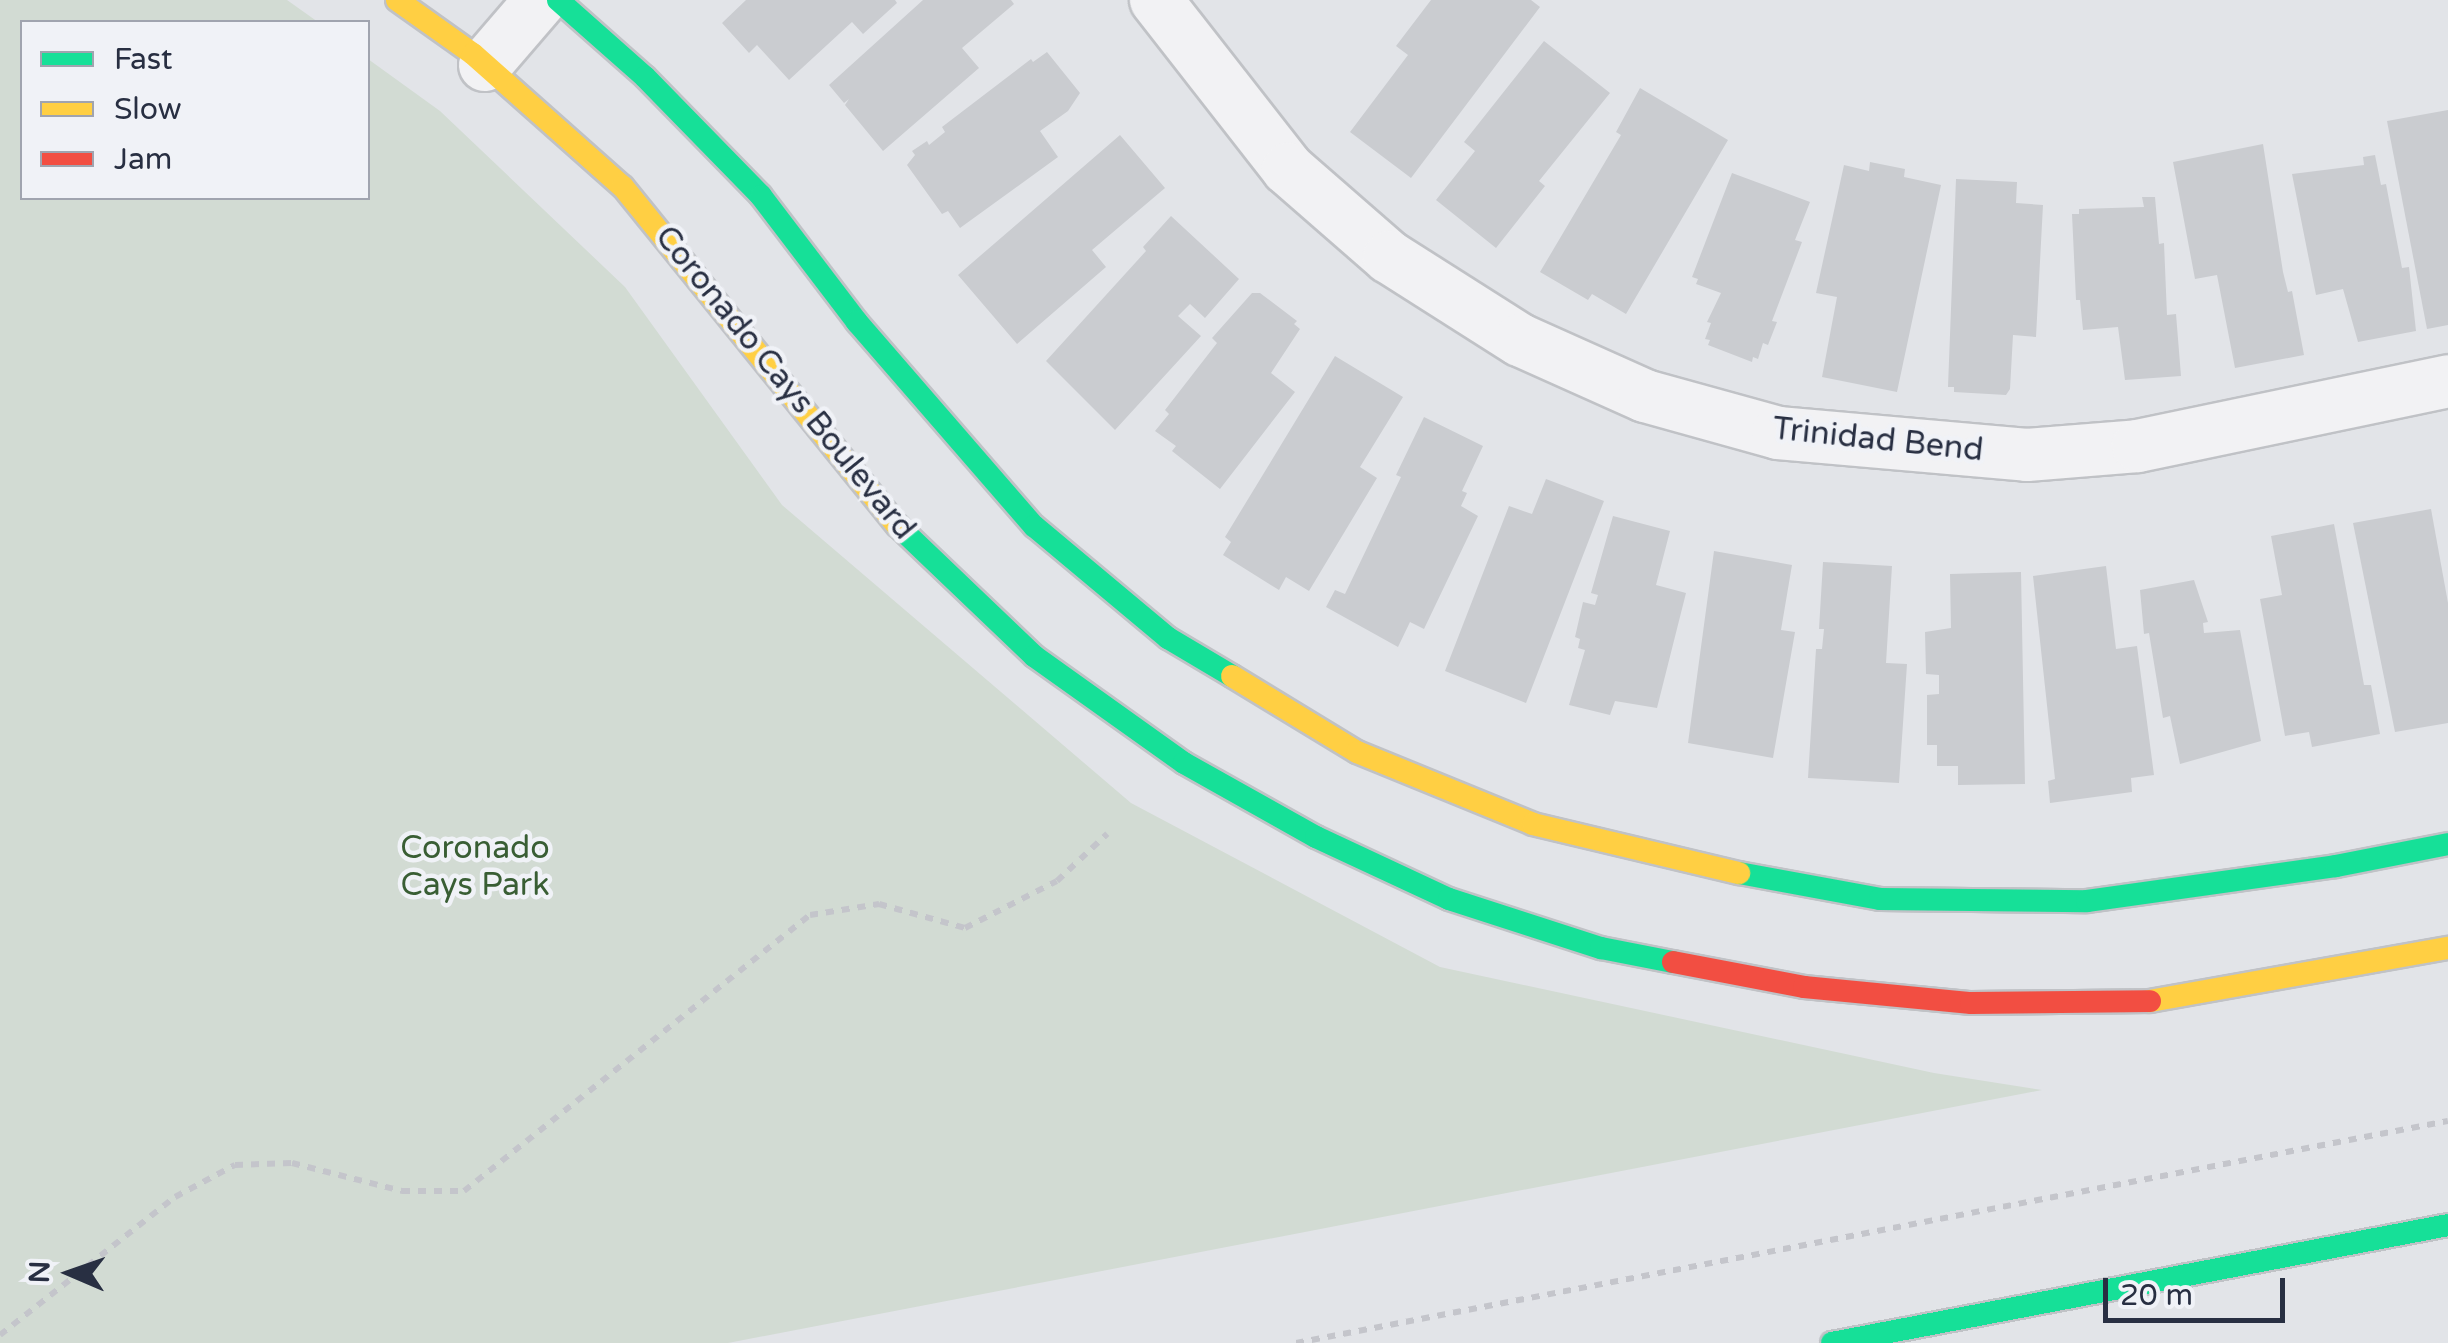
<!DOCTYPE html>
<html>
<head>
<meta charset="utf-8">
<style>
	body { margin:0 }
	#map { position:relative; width:2448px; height:1343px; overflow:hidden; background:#e2e4e8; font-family:"Varela Round",sans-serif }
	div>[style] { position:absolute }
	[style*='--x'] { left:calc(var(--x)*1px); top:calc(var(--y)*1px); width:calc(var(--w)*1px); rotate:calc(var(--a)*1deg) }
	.green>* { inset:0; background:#d2dbd3 }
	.building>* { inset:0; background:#caccd0 }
	.path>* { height:6px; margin-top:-3px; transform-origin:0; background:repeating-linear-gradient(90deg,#c4c5cb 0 8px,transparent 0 16px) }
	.roads { filter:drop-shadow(2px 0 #c0c2c6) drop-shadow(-2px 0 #c0c2c6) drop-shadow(0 2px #c0c2c6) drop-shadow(0 -2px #c0c2c6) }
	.street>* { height:52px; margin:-26px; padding:0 26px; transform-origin:26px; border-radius:26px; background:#f2f2f4 }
	.fast>* { height:22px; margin:-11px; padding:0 11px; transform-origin:11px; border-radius:11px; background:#16e098 }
	.slow>* { height:22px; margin:-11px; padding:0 11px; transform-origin:11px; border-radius:11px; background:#ffcf43 }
	.jam>* { height:22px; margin:-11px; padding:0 11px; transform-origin:11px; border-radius:11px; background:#f24e42 }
	span { translate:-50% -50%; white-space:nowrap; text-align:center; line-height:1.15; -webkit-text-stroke:9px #f0f2f7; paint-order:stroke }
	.street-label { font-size:32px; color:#282f42 }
	.park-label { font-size:32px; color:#395e34 }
	.legend { position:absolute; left:20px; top:20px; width:350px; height:180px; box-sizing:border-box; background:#f0f2f7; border:2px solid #a0a4af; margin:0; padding:12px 18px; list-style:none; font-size:30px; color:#282f42 }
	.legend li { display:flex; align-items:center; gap:20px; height:50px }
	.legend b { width:50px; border:2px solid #a0a4af }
	.north { position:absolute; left:20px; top:1223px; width:100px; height:100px; -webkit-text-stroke:8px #f0f2f7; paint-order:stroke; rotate:272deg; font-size:28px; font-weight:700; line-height:40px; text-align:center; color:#282f42 }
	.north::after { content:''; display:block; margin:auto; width:35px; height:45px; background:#282f42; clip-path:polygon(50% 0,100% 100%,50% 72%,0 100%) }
	.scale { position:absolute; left:2103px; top:1278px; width:182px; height:45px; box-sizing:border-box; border:5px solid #282f42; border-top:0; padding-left:12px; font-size:30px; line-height:35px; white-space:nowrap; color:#282f42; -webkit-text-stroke:8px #f0f2f7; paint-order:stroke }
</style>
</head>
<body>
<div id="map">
	<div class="green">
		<div style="clip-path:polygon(0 0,287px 0,318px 22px,22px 22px,22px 198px,368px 198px,368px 59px,440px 111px,625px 287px,782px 505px,1131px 803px,1440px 967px,1934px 1073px,2042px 1090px,728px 1343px,0 1343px)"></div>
	</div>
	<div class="building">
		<div style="clip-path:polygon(746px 0,895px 0,897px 3px,863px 34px,852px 22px,789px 80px,757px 45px,749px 53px,722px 23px)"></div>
		<div style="clip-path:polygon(923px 0,1011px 0,1014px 4px,962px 48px,979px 68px,883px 151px,845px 105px,849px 99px,844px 103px,829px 85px)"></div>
		<div style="clip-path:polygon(1431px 0,1531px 0,1540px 7px,1411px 178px,1350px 132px,1408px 55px,1396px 46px)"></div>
		<div style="clip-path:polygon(1544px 41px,1610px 93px,1539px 181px,1545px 186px,1496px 248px,1436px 200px,1475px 151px,1464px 142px)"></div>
		<div style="clip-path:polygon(1047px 52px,1080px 93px,1068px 111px,1040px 131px,1058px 157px,960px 228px,948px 211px,942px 214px,907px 165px,915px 155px,912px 151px,927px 141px,929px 145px,945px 132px,942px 127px,1031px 59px,1033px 62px)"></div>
		<div style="clip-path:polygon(1640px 88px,1728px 140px,1626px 314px,1592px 294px,1588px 300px,1540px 272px,1621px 135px,1616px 132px)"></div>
		<div style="clip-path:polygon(2448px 110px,2448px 325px,2427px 329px,2387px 121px)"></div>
		<div style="clip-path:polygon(1120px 135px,1165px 188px,1092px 250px,1106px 267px,1017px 344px,958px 275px)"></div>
		<div style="clip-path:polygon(2263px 144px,2283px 272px,2288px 292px,2292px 291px,2304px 355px,2235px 368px,2217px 275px,2195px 279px,2173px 162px)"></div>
		<div style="clip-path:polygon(2375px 155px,2381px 185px,2386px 184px,2402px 268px,2409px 267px,2416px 331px,2358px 342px,2343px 289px,2316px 295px,2292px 174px,2364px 165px,2363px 157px)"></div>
		<div style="clip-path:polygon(1870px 162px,1905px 169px,1904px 177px,1941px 185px,1897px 392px,1822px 377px,1837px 297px,1816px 293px,1844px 165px,1869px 171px)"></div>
		<div style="clip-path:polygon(1732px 173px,1810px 202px,1795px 240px,1802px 242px,1772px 321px,1777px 322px,1768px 345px,1763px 343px,1758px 359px,1753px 357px,1752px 362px,1708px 345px,1710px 340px,1705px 339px,1711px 323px,1707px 322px,1721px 293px,1696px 284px,1698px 279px,1692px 277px)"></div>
		<div style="clip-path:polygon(1956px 179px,2017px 182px,2016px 203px,2043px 205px,2036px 337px,2013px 335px,2010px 389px,2006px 395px,1954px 392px,1954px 387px,1948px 387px)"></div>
		<div style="clip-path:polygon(2142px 197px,2155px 197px,2159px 244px,2164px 243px,2167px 315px,2176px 314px,2181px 376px,2125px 380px,2118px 327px,2083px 330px,2080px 300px,2076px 300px,2072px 214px,2079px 214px,2079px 209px,2144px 207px)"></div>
		<div style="clip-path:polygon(1171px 216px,1239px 279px,1205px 318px,1190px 304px,1178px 316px,1201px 336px,1115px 430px,1046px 361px,1146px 251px,1143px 247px)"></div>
		<div style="clip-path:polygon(1252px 293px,1260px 293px,1297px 321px,1294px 324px,1300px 329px,1271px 373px,1295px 392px,1220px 489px,1172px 451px,1176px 446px,1155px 431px,1169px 414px,1165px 410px,1217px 343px,1212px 338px)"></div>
		<div style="clip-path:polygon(1335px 356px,1403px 397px,1360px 467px,1377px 478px,1309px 591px,1286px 577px,1279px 590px,1223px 555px,1231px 542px,1225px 537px)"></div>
		<div style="clip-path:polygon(1424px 417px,1483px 446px,1462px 491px,1467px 493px,1461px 506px,1478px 516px,1424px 629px,1410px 622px,1398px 647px,1326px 607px,1335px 590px,1345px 594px,1401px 477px,1396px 475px)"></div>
		<div style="clip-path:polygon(1546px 479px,1604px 501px,1526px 703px,1445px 671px,1509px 506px,1532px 514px)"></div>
		<div style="clip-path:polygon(2431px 509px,2448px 603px,2448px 723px,2395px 732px,2353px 523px)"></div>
		<div style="clip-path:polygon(1613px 516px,1670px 531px,1656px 585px,1686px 593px,1657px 708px,1615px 701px,1610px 715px,1569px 705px,1585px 650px,1578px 648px,1580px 639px,1575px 637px,1583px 602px,1595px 605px,1598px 595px,1591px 593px)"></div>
		<div style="clip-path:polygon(2334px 524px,2364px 685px,2371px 685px,2380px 734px,2312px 747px,2309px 732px,2285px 736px,2260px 599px,2282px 595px,2271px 536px)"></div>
		<div style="clip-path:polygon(1714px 551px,1792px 565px,1781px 630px,1795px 632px,1773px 758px,1688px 743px)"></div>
		<div style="clip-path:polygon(1823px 562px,1892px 566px,1886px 663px,1907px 664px,1899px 783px,1808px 778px,1816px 649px,1822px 649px,1824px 629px,1819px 629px)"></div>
		<div style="clip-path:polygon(2106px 566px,2116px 649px,2137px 646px,2154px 775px,2131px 778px,2132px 792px,2050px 803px,2048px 781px,2055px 779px,2033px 576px)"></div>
		<div style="clip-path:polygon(2021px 572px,2025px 784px,1958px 785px,1958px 766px,1937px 766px,1937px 745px,1927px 745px,1927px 695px,1939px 694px,1939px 675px,1926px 674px,1925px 632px,1951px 628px,1950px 574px)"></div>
		<div style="clip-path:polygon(2194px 580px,2208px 622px,2203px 623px,2204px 633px,2240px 630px,2261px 741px,2180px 764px,2170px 716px,2163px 718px,2149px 633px,2144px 634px,2140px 590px)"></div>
	</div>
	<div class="path">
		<div style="--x:0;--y:1335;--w:223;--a:-38.3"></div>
		<div style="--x:175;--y:1197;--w:68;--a:-28.1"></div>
		<div style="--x:235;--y:1165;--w:57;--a:-2"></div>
		<div style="--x:292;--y:1163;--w:114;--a:14.3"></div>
		<div style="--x:402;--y:1191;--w:62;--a:0"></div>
		<div style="--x:464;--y:1191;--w:443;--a:-38.6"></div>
		<div style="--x:810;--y:915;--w:70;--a:-9.1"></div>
		<div style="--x:879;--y:904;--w:89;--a:15.6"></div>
		<div style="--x:965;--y:928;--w:103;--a:-27.1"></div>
		<div style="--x:1057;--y:881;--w:69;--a:-43.2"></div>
		<div style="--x:1296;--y:1343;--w:1173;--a:-10.91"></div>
	</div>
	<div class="roads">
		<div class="street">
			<div style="--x:1156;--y:0;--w:214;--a:52"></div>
			<div style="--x:1288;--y:169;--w:134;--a:41.1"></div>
			<div style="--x:1389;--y:257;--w:155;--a:32.4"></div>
			<div style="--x:1520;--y:340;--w:137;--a:24.1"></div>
			<div style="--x:1645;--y:396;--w:138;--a:15.5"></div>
			<div style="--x:1778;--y:433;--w:250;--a:5"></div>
			<div style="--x:2027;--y:455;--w:111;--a:-4.6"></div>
			<div style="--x:2138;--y:446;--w:317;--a:-11.8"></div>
			<div style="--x:485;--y:65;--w:86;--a:-49.3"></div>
		</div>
		<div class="fast">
			<div style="--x:558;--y:0;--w:116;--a:41.5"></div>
			<div style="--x:645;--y:77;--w:166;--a:45.7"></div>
			<div style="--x:761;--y:196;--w:158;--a:52.7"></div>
			<div style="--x:857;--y:322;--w:270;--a:49.1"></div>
			<div style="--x:1034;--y:526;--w:175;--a:39.9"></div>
			<div style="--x:1168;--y:638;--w:74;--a:30.7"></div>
			<div style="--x:897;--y:525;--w:190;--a:43.7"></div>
			<div style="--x:1034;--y:656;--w:184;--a:35.5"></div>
			<div style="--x:1184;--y:763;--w:151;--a:29.3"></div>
			<div style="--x:1316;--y:837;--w:147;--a:25"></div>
			<div style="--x:1449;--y:899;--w:160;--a:17.9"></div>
			<div style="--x:1601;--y:948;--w:73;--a:11"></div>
			<div style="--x:1739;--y:873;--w:143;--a:10.4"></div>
			<div style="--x:1880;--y:899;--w:207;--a:0.6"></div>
			<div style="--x:2087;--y:901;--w:251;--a:-8"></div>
			<div style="--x:2336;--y:866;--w:114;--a:-11.1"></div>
			<div style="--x:1832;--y:1343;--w:627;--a:-10.84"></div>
		</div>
		<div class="slow">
			<div style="--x:397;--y:0;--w:93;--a:35.4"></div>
			<div style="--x:473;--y:54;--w:200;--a:41.6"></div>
			<div style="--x:623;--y:187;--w:435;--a:51"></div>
			<div style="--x:1232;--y:676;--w:146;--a:31.3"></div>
			<div style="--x:1357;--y:752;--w:190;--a:22.2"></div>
			<div style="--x:1533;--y:824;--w:212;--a:13.4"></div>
			<div style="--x:2150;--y:1001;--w:303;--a:-10.1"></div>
		</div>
		<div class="jam">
			<div style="--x:1673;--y:962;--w:133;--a:10.8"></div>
			<div style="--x:1804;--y:987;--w:168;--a:5.5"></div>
			<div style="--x:1971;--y:1003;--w:179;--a:-0.6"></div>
		</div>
	</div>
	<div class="street-label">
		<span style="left:785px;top:383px;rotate:51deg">Coronado Cays Boulevard</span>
		<span style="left:1878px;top:440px;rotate:6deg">Trinidad Bend</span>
	</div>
	<div class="park-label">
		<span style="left:475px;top:867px">Coronado<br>Cays Park</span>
	</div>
	<ul class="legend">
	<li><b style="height:12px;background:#16e098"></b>Fast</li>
	<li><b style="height:12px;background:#ffcf43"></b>Slow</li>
	<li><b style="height:12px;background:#f24e42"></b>Jam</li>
	</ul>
	<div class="north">N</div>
	<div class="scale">20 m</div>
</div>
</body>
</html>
